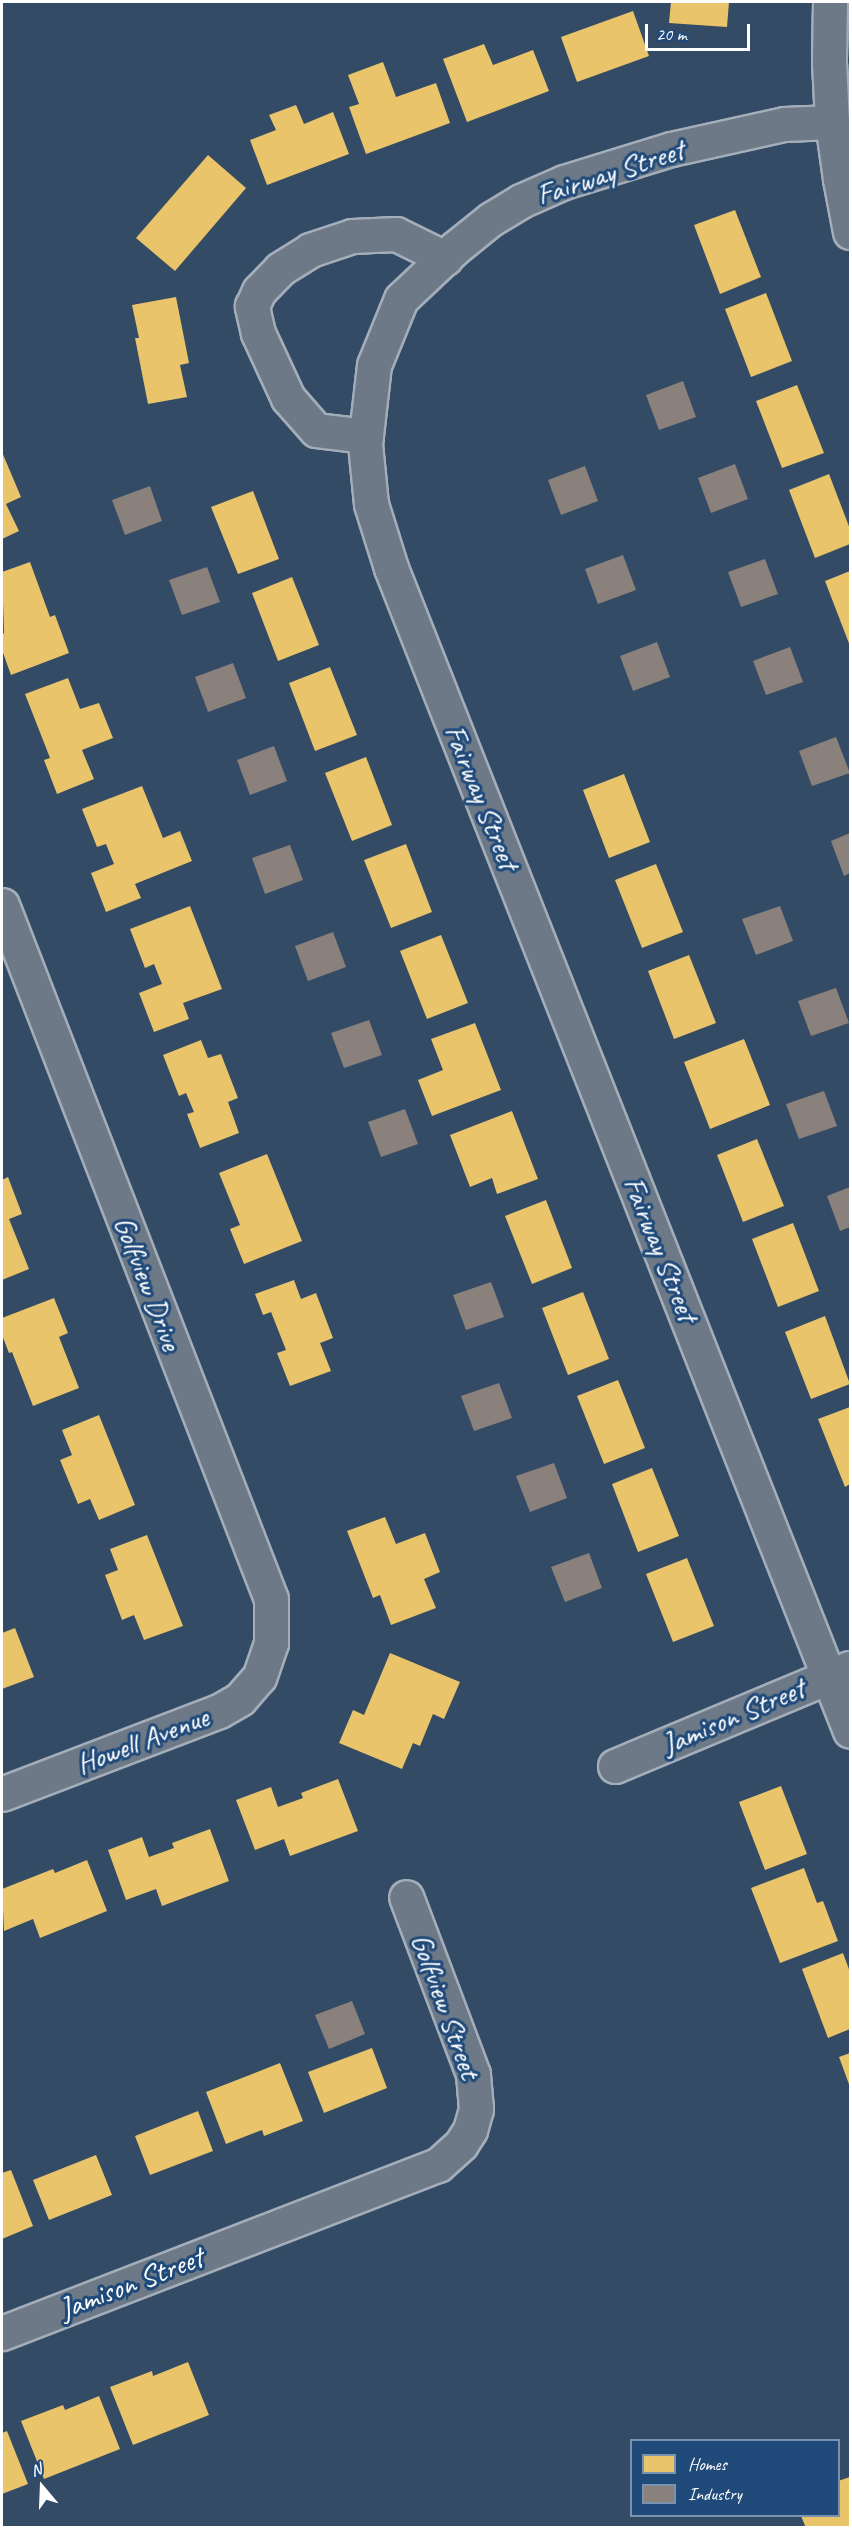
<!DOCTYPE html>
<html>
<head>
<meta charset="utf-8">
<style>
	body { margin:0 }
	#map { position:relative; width:852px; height:2529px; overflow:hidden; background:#344b65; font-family:Caveat,sans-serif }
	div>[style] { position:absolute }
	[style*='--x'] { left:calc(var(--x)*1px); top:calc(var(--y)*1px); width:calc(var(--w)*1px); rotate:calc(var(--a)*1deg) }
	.homes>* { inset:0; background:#e9c46a }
	.industry>* { inset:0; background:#8a817c }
	.roads { filter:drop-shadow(2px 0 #a4aeba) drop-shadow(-2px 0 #a4aeba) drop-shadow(0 2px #a4aeba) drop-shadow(0 -2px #a4aeba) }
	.street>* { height:33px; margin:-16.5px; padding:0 16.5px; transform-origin:16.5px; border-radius:16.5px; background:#6d7986 }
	span { translate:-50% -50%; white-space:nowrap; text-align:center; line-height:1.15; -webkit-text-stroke:6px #1f4a7a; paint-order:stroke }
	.street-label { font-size:30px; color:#fff }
	.frame { position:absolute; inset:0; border:3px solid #fff; pointer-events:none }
	.legend { position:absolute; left:630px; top:2439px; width:210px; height:78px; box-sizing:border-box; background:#1f4a7a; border:2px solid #7992af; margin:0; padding:8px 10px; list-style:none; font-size:18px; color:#fff }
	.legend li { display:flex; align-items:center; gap:12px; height:30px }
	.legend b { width:30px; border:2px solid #7992af }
	.north { position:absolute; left:12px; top:2457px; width:60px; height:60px; -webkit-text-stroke:4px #1f4a7a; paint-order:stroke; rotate:341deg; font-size:16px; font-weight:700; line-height:24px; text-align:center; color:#fff }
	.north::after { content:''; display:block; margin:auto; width:21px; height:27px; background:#fff; clip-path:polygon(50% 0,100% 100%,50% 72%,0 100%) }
	.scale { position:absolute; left:645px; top:24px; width:105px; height:27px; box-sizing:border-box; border:3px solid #fff; border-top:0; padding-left:8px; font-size:18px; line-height:21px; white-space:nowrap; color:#fff; -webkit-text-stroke:4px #1f4a7a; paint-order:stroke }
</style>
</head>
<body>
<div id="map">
	<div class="homes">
		<div style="clip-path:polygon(671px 2px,729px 2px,727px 27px,669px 23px)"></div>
		<div style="clip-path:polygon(633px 11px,649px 56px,577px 82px,561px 37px)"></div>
		<div style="clip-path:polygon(484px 44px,493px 65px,533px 50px,549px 91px,467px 122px,443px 59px)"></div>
		<div style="clip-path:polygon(383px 62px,396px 97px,436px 83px,450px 123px,366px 154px,349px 107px,359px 104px,348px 75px)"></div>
		<div style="clip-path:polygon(296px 105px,304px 124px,333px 112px,349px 154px,267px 185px,250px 140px,276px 130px,269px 115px)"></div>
		<div style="clip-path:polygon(208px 155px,246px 188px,175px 271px,136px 238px)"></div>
		<div style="clip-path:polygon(735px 210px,761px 277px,720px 294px,694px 225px)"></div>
		<div style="clip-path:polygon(766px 293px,792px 361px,751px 377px,725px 309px)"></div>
		<div style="clip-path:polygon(176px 297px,189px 363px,180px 365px,187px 397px,148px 404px,135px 338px,139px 338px,132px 305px)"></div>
		<div style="clip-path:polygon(797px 385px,824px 453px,782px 468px,756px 401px)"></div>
		<div style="clip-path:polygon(2px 452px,21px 497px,6px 504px,19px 531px,2px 539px)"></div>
		<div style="clip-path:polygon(829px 474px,850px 529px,850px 544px,815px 558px,789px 490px)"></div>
		<div style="clip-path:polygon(253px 491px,279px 559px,238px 574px,211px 507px)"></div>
		<div style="clip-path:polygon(30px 562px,50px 617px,55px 615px,69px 653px,11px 675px,2px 650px,2px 634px,4px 633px,2px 572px)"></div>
		<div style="clip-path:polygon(850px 571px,850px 646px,825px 581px)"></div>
		<div style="clip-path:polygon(292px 577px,319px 645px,278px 661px,252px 593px)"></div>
		<div style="clip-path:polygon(330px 667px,357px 735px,315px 751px,289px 683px)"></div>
		<div style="clip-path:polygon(68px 678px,80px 709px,99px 703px,113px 738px,82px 750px,94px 779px,57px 794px,44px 760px,50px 758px,25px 694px)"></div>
		<div style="clip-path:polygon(366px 757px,392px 825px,352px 841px,325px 773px)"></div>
		<div style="clip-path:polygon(624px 774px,650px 842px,609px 858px,583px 790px)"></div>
		<div style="clip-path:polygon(142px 786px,163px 838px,180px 831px,192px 861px,135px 884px,141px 898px,106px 912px,91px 873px,114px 864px,106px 844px,97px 847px,82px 809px)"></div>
		<div style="clip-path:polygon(406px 844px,432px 912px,391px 928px,364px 860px)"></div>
		<div style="clip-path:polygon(656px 864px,683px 932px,642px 948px,615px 880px)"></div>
		<div style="clip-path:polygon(190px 906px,222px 989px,183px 1003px,189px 1019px,154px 1032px,139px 993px,162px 984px,154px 964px,145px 968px,130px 929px)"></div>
		<div style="clip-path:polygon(441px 935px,468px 1003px,427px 1019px,400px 951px)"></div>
		<div style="clip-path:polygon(689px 955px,716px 1023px,674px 1039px,648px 971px)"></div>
		<div style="clip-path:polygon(475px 1023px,501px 1090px,432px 1116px,418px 1080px,443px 1070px,431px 1039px)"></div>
		<div style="clip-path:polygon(744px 1039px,770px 1105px,710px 1129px,684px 1062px)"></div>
		<div style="clip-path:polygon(201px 1040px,208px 1058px,221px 1054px,238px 1098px,228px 1102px,239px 1133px,200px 1148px,187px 1114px,194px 1112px,186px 1093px,179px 1096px,163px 1055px)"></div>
		<div style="clip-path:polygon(512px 1111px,538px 1179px,497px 1194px,492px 1178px,470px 1187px,450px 1135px)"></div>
		<div style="clip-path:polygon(757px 1139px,784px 1206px,743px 1222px,717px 1155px)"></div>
		<div style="clip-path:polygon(267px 1154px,302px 1241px,244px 1264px,230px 1229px,240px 1225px,219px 1173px)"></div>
		<div style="clip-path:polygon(8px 1177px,22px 1214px,9px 1219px,29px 1269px,2px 1280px,2px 1180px)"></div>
		<div style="clip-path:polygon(546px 1200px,572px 1268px,532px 1284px,505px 1216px)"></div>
		<div style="clip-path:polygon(793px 1223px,819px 1291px,778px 1307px,752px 1239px)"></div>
		<div style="clip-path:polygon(294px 1280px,301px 1299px,316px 1293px,333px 1338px,320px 1343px,331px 1371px,290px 1386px,277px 1353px,286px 1350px,271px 1312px,263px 1315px,255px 1294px)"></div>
		<div style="clip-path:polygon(583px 1292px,609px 1359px,568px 1375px,542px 1308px)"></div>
		<div style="clip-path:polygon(54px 1298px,68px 1333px,59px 1337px,79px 1388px,33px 1406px,12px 1352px,9px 1353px,2px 1335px,2px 1318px)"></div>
		<div style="clip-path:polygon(825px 1316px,850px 1384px,811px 1399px,785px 1332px)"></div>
		<div style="clip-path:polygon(618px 1380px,645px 1448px,604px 1464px,577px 1396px)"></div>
		<div style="clip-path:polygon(850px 1407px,850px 1484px,845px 1487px,818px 1419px)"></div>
		<div style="clip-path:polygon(99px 1415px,135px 1505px,99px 1520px,90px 1499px,78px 1504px,60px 1460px,72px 1455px,62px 1430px)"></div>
		<div style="clip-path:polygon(652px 1468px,679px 1536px,638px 1552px,612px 1484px)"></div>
		<div style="clip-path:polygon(385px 1517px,396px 1544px,425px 1533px,440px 1572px,424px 1579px,436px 1608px,391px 1625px,380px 1595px,373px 1598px,347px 1531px)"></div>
		<div style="clip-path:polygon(147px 1535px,183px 1626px,144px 1640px,134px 1615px,122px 1620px,105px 1575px,118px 1570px,110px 1549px)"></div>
		<div style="clip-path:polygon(687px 1558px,714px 1626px,673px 1642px,646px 1574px)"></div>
		<div style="clip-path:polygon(15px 1628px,34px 1677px,2px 1689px,2px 1633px)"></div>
		<div style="clip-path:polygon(390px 1653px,460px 1682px,444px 1719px,433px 1714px,420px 1746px,413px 1743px,402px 1769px,339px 1743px,353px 1710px,364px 1715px)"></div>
		<div style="clip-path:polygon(338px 1779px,358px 1831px,290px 1856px,284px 1839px,255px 1850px,236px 1800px,271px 1787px,278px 1807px,303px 1798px,301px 1793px)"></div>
		<div style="clip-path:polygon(781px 1786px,807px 1854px,765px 1870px,739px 1802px)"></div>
		<div style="clip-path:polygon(210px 1829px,229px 1881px,162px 1906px,156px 1889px,126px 1900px,108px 1850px,142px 1837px,149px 1857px,174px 1848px,172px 1843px)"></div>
		<div style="clip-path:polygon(87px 1860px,107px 1911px,40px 1938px,33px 1919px,4px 1931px,2px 1889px,53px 1869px,55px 1873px)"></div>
		<div style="clip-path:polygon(804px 1868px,817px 1903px,823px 1901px,838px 1941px,780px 1963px,751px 1888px)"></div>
		<div style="clip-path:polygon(843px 1953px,850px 1972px,850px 2029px,828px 2038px,802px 1969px)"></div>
		<div style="clip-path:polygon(372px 2048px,387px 2088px,324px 2113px,308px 2072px)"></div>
		<div style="clip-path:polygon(850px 2053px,850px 2087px,839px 2057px)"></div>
		<div style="clip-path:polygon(280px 2063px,303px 2121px,264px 2136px,262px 2130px,226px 2144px,206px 2092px)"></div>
		<div style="clip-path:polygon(198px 2111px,213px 2151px,150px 2175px,135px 2136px)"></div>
		<div style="clip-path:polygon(96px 2155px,112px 2195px,49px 2220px,33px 2180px)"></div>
		<div style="clip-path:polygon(11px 2170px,33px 2226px,2px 2239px,2px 2173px)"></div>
		<div style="clip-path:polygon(188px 2362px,209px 2415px,133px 2445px,110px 2387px,152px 2371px,153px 2376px)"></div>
		<div style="clip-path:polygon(99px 2396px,120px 2449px,44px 2479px,21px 2421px,63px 2405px,65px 2410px)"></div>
		<div style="clip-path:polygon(7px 2431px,28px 2484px,2px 2494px,2px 2433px)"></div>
		<div style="clip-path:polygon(850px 2477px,850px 2528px,806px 2528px,801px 2516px,838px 2516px,838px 2481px)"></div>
	</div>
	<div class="industry">
		<div style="clip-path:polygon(683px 381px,696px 417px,659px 430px,646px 395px)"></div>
		<div style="clip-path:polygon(735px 464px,748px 499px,711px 513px,698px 478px)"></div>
		<div style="clip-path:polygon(585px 466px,598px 501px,561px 515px,548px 480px)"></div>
		<div style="clip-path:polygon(150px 486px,162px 521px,125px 535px,112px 500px)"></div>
		<div style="clip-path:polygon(623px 555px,636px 590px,598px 604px,585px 569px)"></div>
		<div style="clip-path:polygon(765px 559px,778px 594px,741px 607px,728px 572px)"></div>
		<div style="clip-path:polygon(207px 567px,220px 602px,182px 615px,169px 580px)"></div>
		<div style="clip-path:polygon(657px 642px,670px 677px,633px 691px,620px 656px)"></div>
		<div style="clip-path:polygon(790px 647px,803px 682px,766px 695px,753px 661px)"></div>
		<div style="clip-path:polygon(233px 663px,246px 698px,208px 712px,195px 677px)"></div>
		<div style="clip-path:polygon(836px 737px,850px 773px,812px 786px,799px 751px)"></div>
		<div style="clip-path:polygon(274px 746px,287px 781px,250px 795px,237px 760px)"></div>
		<div style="clip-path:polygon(850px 833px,850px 873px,844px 876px,831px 841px)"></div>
		<div style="clip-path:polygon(290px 845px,303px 880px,265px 894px,252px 858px)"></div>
		<div style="clip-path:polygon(780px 906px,793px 941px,756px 955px,742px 919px)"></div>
		<div style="clip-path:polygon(333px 932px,346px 967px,308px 981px,295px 946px)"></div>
		<div style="clip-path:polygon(836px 988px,849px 1023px,811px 1036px,798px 1001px)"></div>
		<div style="clip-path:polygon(369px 1020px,382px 1055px,344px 1068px,331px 1033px)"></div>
		<div style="clip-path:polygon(824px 1091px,837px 1126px,799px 1139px,786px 1104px)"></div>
		<div style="clip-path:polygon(405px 1109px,418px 1144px,381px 1157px,368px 1122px)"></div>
		<div style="clip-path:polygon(850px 1187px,850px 1227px,840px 1231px,827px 1196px)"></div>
		<div style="clip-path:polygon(491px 1282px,504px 1317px,466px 1330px,453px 1295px)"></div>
		<div style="clip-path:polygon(499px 1383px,512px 1418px,474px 1431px,461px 1396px)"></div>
		<div style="clip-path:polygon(554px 1463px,567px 1498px,530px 1512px,516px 1476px)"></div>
		<div style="clip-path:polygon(589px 1553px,602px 1588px,565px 1602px,551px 1567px)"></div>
		<div style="clip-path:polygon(352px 2001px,365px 2034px,329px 2049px,315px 2015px)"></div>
	</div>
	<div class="roads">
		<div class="street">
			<div style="--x:830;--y:2;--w:60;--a:91"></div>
			<div style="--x:829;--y:62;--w:60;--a:87.1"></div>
			<div style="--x:832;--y:122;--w:58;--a:82"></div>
			<div style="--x:840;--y:179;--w:54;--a:79.3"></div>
			<div style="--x:832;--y:122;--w:48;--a:177.6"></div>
			<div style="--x:784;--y:124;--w:116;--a:167.5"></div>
			<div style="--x:671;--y:149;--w:112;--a:162.9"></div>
			<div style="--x:564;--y:182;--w:47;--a:156.2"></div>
			<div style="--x:521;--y:201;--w:35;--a:149"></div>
			<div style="--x:491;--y:219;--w:46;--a:141.1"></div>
			<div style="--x:455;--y:248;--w:74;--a:136.6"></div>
			<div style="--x:401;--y:299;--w:71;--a:112.2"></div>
			<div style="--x:374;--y:365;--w:80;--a:96.5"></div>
			<div style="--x:365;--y:444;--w:60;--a:84.3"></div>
			<div style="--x:371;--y:504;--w:67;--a:72.6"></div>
			<div style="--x:391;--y:568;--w:1250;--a:68.46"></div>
			<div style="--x:366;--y:436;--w:50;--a:-173.2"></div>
			<div style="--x:316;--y:430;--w:43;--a:-131.2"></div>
			<div style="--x:288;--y:398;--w:72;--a:-114.8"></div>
			<div style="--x:258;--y:333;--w:28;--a:-103"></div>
			<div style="--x:252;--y:306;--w:17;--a:-65"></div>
			<div style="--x:259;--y:291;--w:30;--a:-46"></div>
			<div style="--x:280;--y:269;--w:36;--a:-32"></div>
			<div style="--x:310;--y:250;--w:44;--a:-18.4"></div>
			<div style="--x:352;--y:236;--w:44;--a:-2.6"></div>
			<div style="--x:396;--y:234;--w:55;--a:26.1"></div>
			<div style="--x:2;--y:905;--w:744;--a:68.81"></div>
			<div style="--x:271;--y:1599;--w:44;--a:90"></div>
			<div style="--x:271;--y:1643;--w:36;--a:109"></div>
			<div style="--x:259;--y:1677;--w:29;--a:131"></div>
			<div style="--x:240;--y:1699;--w:24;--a:150"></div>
			<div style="--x:219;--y:1711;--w:232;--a:159.1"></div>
			<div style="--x:615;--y:1766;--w:254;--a:-22.7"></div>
			<div style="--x:2;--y:2333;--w:467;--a:-21.1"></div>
			<div style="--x:438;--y:2165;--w:31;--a:-42"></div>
			<div style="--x:461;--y:2144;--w:17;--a:-57"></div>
			<div style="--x:470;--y:2130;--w:22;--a:-74"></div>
			<div style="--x:476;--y:2109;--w:35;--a:-95"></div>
			<div style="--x:473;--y:2074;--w:189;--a:-110.7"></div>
		</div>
	</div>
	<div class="street-label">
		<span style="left:610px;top:172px;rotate:-18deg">Fairway Street</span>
		<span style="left:482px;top:797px;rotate:68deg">Fairway Street</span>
		<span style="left:661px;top:1249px;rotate:68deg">Fairway Street</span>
		<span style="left:148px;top:1283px;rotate:69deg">Golfview Drive</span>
		<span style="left:733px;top:1716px;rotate:-23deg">Jamison Street</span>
		<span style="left:142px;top:1740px;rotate:-21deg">Howell Avenue</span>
		<span style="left:446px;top:2006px;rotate:70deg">Golfview Street</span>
		<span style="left:131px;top:2283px;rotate:-21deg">Jamison Street</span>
	</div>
	<div class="frame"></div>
	<ul class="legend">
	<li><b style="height:16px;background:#e9c46a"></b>Homes</li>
	<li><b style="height:16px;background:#8a817c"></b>Industry</li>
	</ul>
	<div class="north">N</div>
	<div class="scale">20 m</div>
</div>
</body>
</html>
